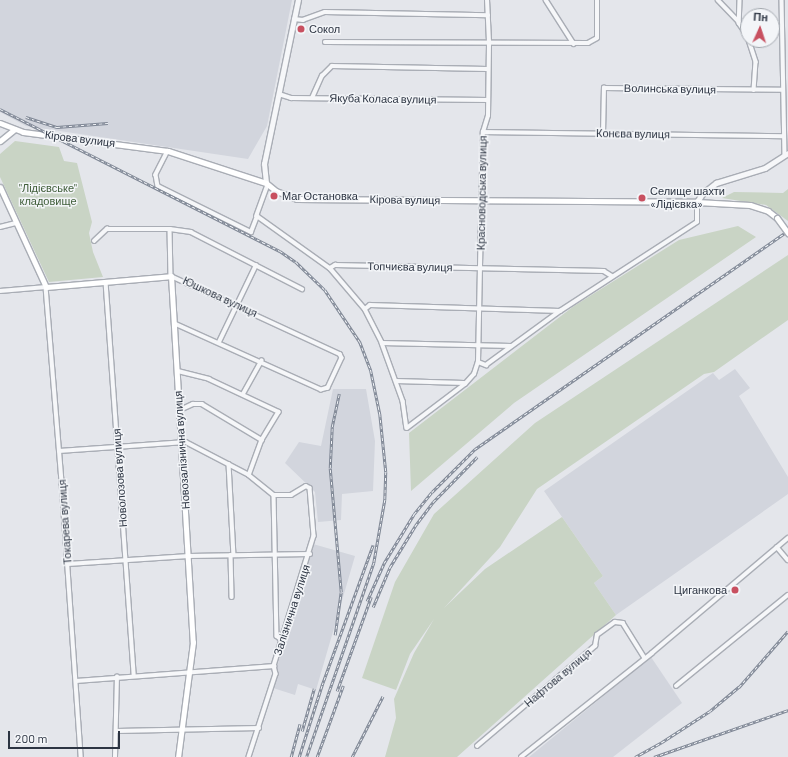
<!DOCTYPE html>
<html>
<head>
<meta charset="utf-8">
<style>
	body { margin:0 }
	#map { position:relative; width:788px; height:757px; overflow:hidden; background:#e4e6eb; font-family:Barlow,sans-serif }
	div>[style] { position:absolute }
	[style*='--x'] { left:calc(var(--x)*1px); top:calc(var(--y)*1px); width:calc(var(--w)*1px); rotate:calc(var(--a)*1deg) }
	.built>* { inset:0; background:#d2d5dd }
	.green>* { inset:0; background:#c9d4c5 }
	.roads { filter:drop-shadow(1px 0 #a9adb5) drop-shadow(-1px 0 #a9adb5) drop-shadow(0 1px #a9adb5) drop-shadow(0 -1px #a9adb5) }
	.minor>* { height:3.5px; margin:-1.75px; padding:0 1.75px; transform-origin:1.75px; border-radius:1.75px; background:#f6f7f9 }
	.tertiary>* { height:4.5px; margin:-2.25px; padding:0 2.25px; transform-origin:2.25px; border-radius:2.25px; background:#f6f7f9 }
	.secondary>* { height:5px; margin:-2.5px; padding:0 2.5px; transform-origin:2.5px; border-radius:2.5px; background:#fff }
	.rail>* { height:2.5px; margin-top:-1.25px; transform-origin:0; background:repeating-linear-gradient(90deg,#f3f5f8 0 3px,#7e8694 0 6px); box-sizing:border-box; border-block:1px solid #7e8694 }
	.bridges { filter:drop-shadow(1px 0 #a9adb5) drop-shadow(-1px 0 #a9adb5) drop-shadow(0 1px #a9adb5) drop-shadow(0 -1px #a9adb5) }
	.secondary-bridge>* { height:5px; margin:-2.5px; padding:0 2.5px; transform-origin:2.5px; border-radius:2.5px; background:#fff }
	.dots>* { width:11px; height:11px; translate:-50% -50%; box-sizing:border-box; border:2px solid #f3f5f8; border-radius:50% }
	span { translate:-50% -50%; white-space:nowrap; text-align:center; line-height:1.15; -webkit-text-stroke:3px #f3f5f8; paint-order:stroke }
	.poi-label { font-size:11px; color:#2c3442 }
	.left { translate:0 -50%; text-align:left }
	.right { translate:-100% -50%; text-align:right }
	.street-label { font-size:11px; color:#2c3442 }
	.park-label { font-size:11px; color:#405e3a }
	.north { position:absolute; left:740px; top:8px; width:40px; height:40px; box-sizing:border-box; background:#f3f5f8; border:1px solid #a3a8af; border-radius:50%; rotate:3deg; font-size:11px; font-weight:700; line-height:16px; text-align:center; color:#2c3442 }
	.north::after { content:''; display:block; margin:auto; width:14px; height:18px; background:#c85060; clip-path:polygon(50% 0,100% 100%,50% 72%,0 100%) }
	.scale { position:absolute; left:8px; top:731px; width:112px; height:18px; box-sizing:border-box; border:2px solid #2c3442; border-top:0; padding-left:5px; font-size:12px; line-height:14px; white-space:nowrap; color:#2c3442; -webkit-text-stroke:3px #f3f5f8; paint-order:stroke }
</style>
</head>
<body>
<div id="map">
	<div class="built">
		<div style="clip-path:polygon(0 0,292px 0,267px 126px,248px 159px,26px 126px,0 112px)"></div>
		<div style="clip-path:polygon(735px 369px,750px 388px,739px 396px,788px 477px,788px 494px,616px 615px,594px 583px,603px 576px,544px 491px,713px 373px,719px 380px)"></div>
		<div style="clip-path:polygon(333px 389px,366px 389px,375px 441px,373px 491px,342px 494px,341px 520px,318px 522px,315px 492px,285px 463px,299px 442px,321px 446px)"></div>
		<div style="clip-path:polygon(313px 544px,355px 556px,316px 690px,298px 684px,295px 695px,273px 688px,278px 671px,276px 670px)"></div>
		<div style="clip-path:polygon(651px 657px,682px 703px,613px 757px,529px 757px)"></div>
	</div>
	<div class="green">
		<div style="clip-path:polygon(15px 141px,59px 147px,64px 161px,77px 163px,92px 222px,89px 233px,93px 252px,103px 277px,49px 282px,0 177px,0 154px)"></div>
		<div style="clip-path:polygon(788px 189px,788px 221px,766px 205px,722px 198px,734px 192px,783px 193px)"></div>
		<div style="clip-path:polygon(738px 226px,756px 237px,514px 403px,411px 491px,409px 433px,574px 306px,679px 240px)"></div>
		<div style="clip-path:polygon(788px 255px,788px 320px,714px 372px,704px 374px,537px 489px,500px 547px,444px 608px,485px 569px,562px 517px,603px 576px,594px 583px,616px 615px,457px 757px,385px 757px,396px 718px,394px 699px,414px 653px,434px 619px,410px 654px,396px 690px,362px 678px,395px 582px,434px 514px,535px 423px)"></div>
	</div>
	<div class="roads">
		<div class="minor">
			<div style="--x:546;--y:0;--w:52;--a:57.5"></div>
			<div style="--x:718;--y:0;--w:30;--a:46"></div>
			<div style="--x:740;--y:0;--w:23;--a:92"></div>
			<div style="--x:739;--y:23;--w:16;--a:55"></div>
			<div style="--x:782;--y:0;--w:155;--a:88.9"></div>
			<div style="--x:294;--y:19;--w:9;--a:6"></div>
			<div style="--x:303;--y:20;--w:23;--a:-20"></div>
			<div style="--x:325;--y:12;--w:163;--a:1.1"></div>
			<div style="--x:749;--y:40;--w:23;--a:72"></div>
			<div style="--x:756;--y:62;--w:28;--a:94"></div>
			<div style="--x:325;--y:42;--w:263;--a:0.2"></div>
			<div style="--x:588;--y:43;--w:10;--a:-29"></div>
			<div style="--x:597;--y:38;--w:38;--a:-90"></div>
			<div style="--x:279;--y:94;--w:13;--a:18"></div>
			<div style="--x:291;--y:98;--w:197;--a:0.6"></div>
			<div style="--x:312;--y:98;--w:24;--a:-66"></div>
			<div style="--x:322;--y:76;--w:14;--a:-45"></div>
			<div style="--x:332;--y:66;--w:155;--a:1.1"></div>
			<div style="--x:483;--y:132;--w:300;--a:0.8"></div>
			<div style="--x:603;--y:134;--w:46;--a:-88.8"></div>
			<div style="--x:604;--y:88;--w:178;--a:0.6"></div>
			<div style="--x:168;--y:151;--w:27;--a:117"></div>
			<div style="--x:156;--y:175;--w:11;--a:80"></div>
			<div style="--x:158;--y:186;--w:104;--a:26.3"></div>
			<div style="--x:251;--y:232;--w:17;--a:-69"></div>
			<div style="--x:268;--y:185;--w:33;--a:110"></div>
			<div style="--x:257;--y:216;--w:90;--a:35.5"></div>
			<div style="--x:330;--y:268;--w:6;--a:-31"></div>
			<div style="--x:335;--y:265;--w:269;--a:1.3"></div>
			<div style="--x:604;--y:271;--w:9;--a:32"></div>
			<div style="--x:0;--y:227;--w:16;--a:-14"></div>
			<div style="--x:170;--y:229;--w:47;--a:88.8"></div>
			<div style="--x:171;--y:276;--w:186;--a:24.8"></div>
			<div style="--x:340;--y:354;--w:4;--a:63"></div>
			<div style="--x:342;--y:358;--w:33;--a:115"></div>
			<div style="--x:328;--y:388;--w:7;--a:164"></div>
			<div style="--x:321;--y:390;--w:160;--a:-155.7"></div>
			<div style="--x:94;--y:241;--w:18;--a:-43"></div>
			<div style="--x:107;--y:229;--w:63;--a:0"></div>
			<div style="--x:170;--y:229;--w:21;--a:8"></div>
			<div style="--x:191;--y:232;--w:125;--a:27.2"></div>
			<div style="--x:330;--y:268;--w:54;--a:49.5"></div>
			<div style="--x:365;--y:309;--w:38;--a:63"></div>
			<div style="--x:382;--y:343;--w:62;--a:70.1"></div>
			<div style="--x:403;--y:401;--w:27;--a:82"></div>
			<div style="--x:407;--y:428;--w:73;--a:-37.2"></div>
			<div style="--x:465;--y:384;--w:13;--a:-48"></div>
			<div style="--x:474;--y:374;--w:13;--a:-72"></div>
			<div style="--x:478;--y:362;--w:9;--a:21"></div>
			<div style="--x:486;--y:365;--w:92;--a:-36.1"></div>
			<div style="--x:560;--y:311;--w:163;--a:-33"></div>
			<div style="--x:697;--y:222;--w:20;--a:-90"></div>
			<div style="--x:106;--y:282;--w:394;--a:85.9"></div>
			<div style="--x:0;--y:291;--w:46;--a:-5"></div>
			<div style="--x:46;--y:287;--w:197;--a:85.3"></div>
			<div style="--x:62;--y:483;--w:275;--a:86"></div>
			<div style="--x:365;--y:309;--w:6;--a:-39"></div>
			<div style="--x:370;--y:305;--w:190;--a:1.8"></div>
			<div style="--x:219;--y:342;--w:85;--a:-64.3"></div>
			<div style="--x:382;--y:343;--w:129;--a:1.3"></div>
			<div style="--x:478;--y:362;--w:230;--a:-88.8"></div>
			<div style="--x:483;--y:132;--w:17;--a:-73"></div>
			<div style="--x:488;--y:116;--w:74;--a:-89.2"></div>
			<div style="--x:489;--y:42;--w:42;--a:-92.7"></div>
			<div style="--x:178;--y:371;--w:32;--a:14"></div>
			<div style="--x:209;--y:379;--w:77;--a:25.2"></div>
			<div style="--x:279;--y:412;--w:33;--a:121"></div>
			<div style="--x:262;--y:440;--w:37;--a:110"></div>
			<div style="--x:396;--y:381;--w:68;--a:1.7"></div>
			<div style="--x:243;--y:394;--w:38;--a:-61"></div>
			<div style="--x:180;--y:410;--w:14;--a:-25"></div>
			<div style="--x:193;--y:404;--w:9;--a:0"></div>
			<div style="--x:202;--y:404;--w:70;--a:31"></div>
			<div style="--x:59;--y:451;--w:127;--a:-4.1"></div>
			<div style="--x:186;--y:442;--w:71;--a:27.6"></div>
			<div style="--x:249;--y:475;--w:32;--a:39"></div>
			<div style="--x:274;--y:495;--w:17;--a:0"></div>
			<div style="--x:291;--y:495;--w:17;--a:-31"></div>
			<div style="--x:306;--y:486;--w:4;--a:27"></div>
			<div style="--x:310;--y:488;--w:48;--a:85.2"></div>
			<div style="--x:314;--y:536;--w:136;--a:107.1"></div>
			<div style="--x:274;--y:666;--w:8;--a:76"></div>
			<div style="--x:276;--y:674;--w:87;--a:108"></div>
			<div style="--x:229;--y:464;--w:91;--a:86.9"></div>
			<div style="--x:274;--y:495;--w:141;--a:88.8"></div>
			<div style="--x:277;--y:636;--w:6;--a:39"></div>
			<div style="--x:777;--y:547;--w:17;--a:50"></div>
			<div style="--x:231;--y:555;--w:42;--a:88.6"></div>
			<div style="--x:68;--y:564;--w:121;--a:-3.8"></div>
			<div style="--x:189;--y:556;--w:121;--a:-0.9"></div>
			<div style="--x:76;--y:681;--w:199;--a:-4.3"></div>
			<div style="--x:676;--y:686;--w:144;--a:-39.1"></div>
			<div style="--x:117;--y:731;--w:142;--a:-1.2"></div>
			<div style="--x:477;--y:746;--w:155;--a:-40.3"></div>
			<div style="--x:595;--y:646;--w:11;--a:-80"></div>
			<div style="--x:597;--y:635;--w:22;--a:-36"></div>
			<div style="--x:615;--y:622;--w:8;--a:7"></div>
			<div style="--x:623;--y:623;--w:40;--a:58"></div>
			<div style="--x:115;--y:757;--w:80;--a:-88.6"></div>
			<div style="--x:521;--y:757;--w:167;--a:-38.4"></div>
			<div style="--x:652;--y:653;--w:178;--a:-40.2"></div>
		</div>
		<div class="tertiary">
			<div style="--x:266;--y:183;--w:19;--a:-96"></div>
			<div style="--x:264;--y:164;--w:167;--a:-78.3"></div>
			<div style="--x:697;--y:202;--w:9;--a:-58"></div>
			<div style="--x:702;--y:194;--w:18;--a:-38"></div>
			<div style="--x:716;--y:183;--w:51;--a:-17"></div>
			<div style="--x:765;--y:168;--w:27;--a:-33"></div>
		</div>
		<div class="secondary">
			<div style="--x:0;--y:123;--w:25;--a:21"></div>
			<div style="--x:23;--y:132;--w:146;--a:7.5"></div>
			<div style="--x:168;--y:151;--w:103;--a:18.1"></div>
			<div style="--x:266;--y:183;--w:13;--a:39"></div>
			<div style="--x:276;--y:191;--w:22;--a:21"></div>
			<div style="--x:297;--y:199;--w:400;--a:0.4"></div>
			<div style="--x:697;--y:202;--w:53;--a:3.2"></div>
			<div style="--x:750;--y:205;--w:19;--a:18"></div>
			<div style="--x:768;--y:211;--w:11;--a:38"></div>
			<div style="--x:0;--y:141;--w:19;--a:-39"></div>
			<div style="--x:0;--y:187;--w:110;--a:65.3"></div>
			<div style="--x:46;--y:287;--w:125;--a:-5"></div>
			<div style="--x:171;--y:276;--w:367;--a:86.6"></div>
			<div style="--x:193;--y:642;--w:116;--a:97.4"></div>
		</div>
	</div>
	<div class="rail">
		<div style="--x:0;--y:109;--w:314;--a:26.9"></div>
		<div style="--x:280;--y:251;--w:19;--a:35"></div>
		<div style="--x:296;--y:262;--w:40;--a:44"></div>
		<div style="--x:325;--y:290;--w:63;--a:56.1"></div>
		<div style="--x:360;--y:342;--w:31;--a:69"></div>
		<div style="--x:371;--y:371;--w:44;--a:78.2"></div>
		<div style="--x:380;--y:414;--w:58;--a:84.1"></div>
		<div style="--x:386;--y:472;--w:28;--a:92"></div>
		<div style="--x:385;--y:500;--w:64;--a:99.9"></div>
		<div style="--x:374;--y:563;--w:205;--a:109.1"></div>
		<div style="--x:26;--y:117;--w:33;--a:18"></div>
		<div style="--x:57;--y:127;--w:51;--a:-4.5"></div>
		<div style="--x:367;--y:601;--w:42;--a:-65.9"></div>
		<div style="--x:384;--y:563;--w:57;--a:-58.5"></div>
		<div style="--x:414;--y:514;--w:28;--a:-51"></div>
		<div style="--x:432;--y:492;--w:61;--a:-45"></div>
		<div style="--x:475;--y:449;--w:381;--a:-34.9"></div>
		<div style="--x:373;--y:607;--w:43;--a:-67"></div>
		<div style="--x:390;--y:567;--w:48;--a:-58.6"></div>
		<div style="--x:415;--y:526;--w:30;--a:-53"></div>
		<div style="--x:433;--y:502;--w:63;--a:-45.6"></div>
		<div style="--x:335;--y:635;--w:43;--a:-82.1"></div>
		<div style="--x:341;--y:592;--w:124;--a:-95.1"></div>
		<div style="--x:330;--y:468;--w:41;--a:-87.2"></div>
		<div style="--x:332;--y:427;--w:34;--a:-78"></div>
		<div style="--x:337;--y:691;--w:100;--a:-70.1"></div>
		<div style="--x:302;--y:731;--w:44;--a:-74.1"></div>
		<div style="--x:291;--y:757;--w:34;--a:-75"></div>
		<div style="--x:299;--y:757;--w:76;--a:-72.3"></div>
		<div style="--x:322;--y:685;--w:149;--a:-70"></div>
		<div style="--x:317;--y:757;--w:76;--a:-69.9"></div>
		<div style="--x:352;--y:757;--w:68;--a:-63.1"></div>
		<div style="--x:635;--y:757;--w:31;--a:-29"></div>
		<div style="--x:662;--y:742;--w:57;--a:-32.9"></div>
		<div style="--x:710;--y:711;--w:38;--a:-40"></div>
		<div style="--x:739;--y:687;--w:74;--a:-48.8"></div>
		<div style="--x:654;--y:757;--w:142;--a:-19.3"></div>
	</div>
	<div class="bridges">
		<div class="secondary-bridge">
			<div style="--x:777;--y:218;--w:19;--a:54"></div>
		</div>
	</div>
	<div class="dots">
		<div style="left:301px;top:29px;background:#c85060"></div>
		<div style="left:274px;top:196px;background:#c85060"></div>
		<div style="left:642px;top:198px;background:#c85060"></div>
		<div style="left:735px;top:590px;background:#c85060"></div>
	</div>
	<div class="poi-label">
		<span class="left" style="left:309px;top:29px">Сокол</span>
		<span class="left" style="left:650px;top:198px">Селище шахти<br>«Лідієвка»</span>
		<span class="left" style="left:282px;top:196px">Маг Остановка</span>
		<span class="right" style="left:727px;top:590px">Циганкова</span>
	</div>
	<div class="street-label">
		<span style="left:670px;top:89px;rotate:1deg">Волинська вулиця</span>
		<span style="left:383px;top:99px;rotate:1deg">Якуба Коласа вулиця</span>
		<span style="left:633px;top:134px;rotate:1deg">Конєва вулиця</span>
		<span style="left:80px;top:139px;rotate:7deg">Кірова вулиця</span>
		<span style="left:482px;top:193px;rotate:-89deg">Красноводська вулиця</span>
		<span style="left:405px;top:200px;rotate:1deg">Кірова вулиця</span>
		<span style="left:410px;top:267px;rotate:1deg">Топчиєва вулиця</span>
		<span style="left:220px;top:297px;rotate:25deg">Юшкова вулиця</span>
		<span style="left:182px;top:450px;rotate:-94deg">Новозалізнична вулиця</span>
		<span style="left:120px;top:478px;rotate:-94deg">Новолозова вулиця</span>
		<span style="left:65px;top:522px;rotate:-94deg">Токарева вулиця</span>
		<span style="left:292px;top:610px;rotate:-72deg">Залізнична вулиця</span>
		<span style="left:558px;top:678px;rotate:-40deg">Нафтова вулиця</span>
	</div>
	<div class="park-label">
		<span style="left:48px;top:195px">"Лідієвське"<br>кладовище</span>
	</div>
	<div class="north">Пн</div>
	<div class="scale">200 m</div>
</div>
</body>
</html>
